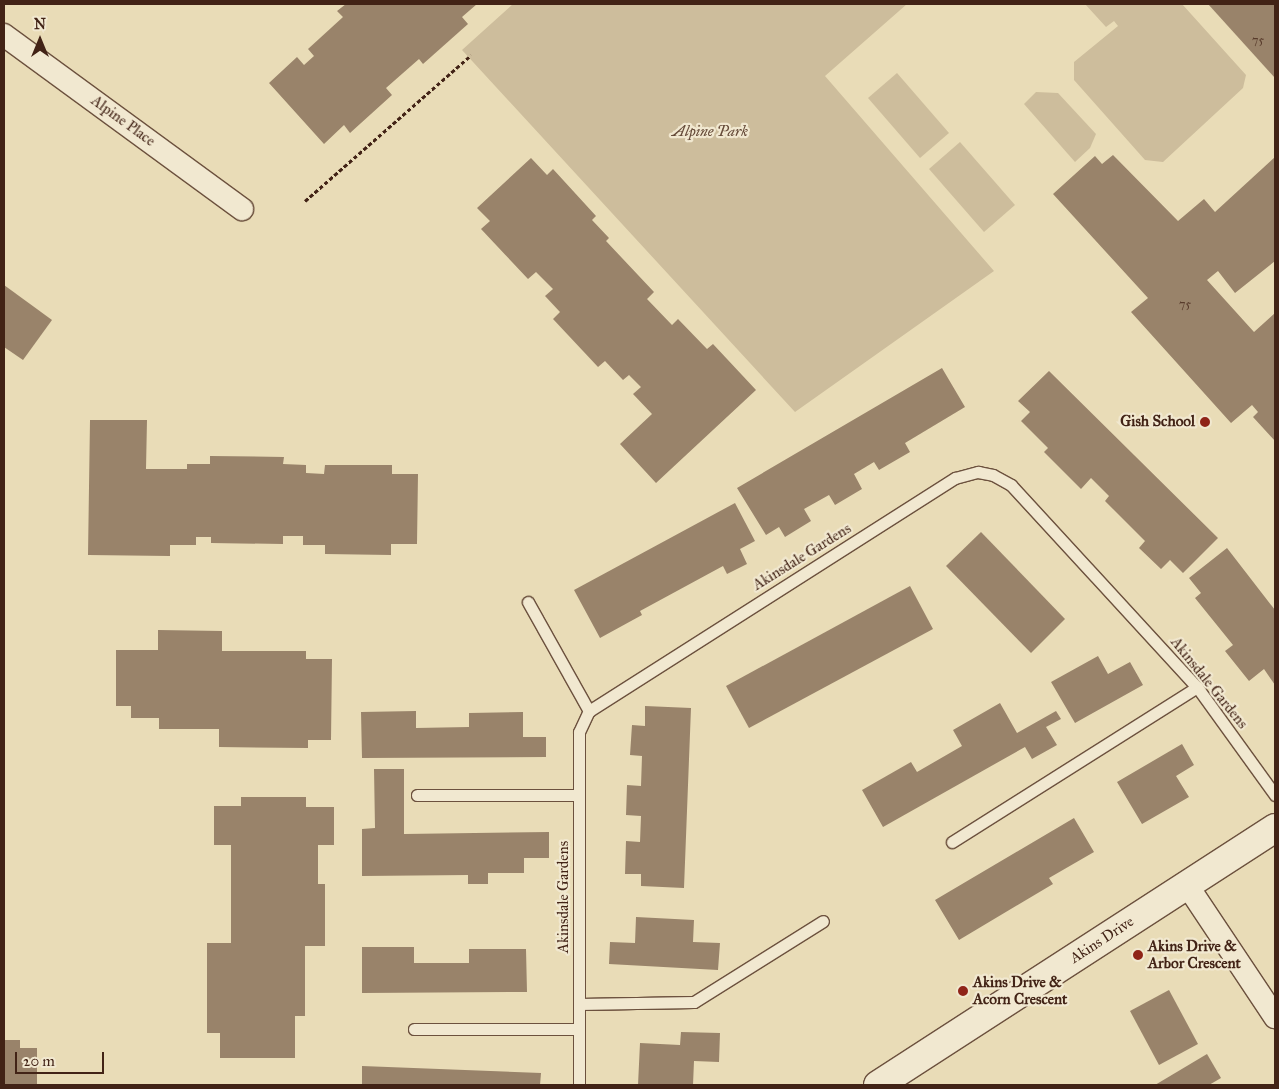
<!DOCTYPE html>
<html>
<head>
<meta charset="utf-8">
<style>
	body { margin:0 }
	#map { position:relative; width:1279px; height:1089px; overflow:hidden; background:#e9dcb7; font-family:"IM FELL Great Primer",serif }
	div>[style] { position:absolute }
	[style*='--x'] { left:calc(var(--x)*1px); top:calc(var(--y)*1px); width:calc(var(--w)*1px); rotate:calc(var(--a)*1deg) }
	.green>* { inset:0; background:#cdbd9c }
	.building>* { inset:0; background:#99836a }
	.path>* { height:3px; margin-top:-1.5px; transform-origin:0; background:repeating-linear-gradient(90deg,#422316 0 4px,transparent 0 6.5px) }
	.roads { filter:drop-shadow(1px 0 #6c513e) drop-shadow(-1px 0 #6c513e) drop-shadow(0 1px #6c513e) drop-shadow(0 -1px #6c513e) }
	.service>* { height:11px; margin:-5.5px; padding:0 5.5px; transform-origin:5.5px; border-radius:5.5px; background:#f1e8d0 }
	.minor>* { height:22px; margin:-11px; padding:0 11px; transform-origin:11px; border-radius:11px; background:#f1e8d0 }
	.tertiary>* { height:28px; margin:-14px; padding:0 14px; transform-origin:14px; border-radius:14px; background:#f1e8d0 }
	.dots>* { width:14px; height:14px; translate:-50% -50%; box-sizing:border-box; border:2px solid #f1e8d0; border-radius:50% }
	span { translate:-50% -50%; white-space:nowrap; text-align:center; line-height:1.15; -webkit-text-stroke:4.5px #f1e8d0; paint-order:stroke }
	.number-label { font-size:12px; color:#583b2b }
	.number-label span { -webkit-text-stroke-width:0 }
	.street-label { font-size:15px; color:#422316 }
	.park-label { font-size:15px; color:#654a38; font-style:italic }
	.poi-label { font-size:15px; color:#422316; font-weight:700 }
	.right { translate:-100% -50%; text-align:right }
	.left { translate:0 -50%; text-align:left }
	.frame { position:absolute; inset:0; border:5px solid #422316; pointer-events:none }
	.north { position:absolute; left:15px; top:15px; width:50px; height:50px; -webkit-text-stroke:4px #f1e8d0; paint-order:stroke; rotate:0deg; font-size:14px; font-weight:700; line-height:20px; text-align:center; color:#422316 }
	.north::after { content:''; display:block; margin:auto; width:18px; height:22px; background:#422316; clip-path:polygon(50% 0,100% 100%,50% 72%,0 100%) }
	.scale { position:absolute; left:15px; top:1052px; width:89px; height:22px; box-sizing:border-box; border:2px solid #422316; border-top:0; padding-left:6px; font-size:15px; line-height:18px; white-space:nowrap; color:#422316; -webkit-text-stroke:4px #f1e8d0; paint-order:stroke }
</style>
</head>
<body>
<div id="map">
	<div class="green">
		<div style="clip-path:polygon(513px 4px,907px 4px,825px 76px,994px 271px,795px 412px,462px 50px)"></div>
		<div style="clip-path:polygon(1085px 4px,1182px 4px,1246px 75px,1243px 88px,1163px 162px,1145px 160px,1074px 80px,1074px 62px,1118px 26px,1114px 21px,1106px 27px)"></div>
		<div style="clip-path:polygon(897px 73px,949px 133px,920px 158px,868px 98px)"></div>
		<div style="clip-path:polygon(1036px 92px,1058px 93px,1096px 134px,1090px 148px,1075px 162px,1024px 104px)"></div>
		<div style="clip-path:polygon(960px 142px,1015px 205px,984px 232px,929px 169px)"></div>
	</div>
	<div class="building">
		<div style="clip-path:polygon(346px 4px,477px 4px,462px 17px,468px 24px,423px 64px,419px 59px,386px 88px,392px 95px,350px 133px,344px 125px,324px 144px,269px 83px,297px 57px,304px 65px,314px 56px,308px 49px,343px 17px,337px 11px)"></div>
		<div style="clip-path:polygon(1208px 4px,1275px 4px,1275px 78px)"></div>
		<div style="clip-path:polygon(1113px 155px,1178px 221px,1204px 199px,1215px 212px,1275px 157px,1275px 261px,1235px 293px,1218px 271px,1207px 280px,1254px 332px,1275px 313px,1275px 441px,1253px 417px,1258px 412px,1252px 405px,1231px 423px,1131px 312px,1148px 298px,1053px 194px,1095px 156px,1102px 164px)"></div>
		<div style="clip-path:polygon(531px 158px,547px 175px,553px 169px,596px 216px,592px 220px,609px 238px,606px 241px,654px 292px,647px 299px,672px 325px,678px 319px,707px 349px,713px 344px,756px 390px,656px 483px,620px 444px,652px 414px,633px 394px,641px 387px,629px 375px,623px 380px,605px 361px,598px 367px,553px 319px,560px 312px,545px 296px,553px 289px,536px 272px,528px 279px,481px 229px,490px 221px,477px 208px)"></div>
		<div style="clip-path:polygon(4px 285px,52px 320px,23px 360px,4px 347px)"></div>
		<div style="clip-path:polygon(942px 368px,965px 407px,905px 443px,910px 452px,879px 470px,874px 462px,854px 474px,862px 489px,835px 505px,829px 495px,804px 509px,811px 521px,785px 537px,779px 527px,766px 535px,737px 488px)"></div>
		<div style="clip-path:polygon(1049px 371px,1218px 538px,1183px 573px,1170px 560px,1161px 569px,1139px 548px,1145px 541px,1105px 501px,1109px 496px,1091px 478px,1081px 489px,1044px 452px,1048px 448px,1021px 421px,1030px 412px,1018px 401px)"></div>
		<div style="clip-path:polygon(90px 420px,147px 420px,146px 469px,187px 469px,187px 464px,210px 464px,210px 456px,284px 457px,283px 464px,306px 465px,306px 473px,324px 474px,325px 465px,392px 465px,392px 474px,418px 474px,417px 544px,391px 544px,391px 555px,325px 554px,325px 545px,303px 545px,303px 536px,283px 536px,283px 544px,211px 543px,211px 537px,196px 537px,196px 545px,170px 545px,170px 556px,88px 555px)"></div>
		<div style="clip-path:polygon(735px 503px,755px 541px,740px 549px,747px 564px,727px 574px,723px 566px,640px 611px,642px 615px,600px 638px,574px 590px)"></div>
		<div style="clip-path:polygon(981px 532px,1065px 619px,1031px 653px,946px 566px)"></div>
		<div style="clip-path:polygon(1227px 548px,1275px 610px,1275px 685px,1264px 669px,1249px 681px,1225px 651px,1233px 645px,1195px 598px,1201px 593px,1189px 578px)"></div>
		<div style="clip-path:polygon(910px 586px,933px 629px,749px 728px,726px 686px)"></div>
		<div style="clip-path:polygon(158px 630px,222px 631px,222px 651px,306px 651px,306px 659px,332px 659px,331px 740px,308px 740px,308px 748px,219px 747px,219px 729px,159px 729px,159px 718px,131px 718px,131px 706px,116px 706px,116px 650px,158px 650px)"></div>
		<div style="clip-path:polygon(1098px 656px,1108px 674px,1130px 662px,1143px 685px,1075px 723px,1051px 682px)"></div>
		<div style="clip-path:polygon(1000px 703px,1017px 733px,1056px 711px,1061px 719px,1046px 727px,1057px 745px,1032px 759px,1025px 747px,883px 827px,862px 790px,911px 762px,917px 772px,962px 746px,953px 730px)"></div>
		<div style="clip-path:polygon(645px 706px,691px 708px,684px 888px,641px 886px,641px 874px,625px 874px,626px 841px,640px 842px,641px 816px,626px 815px,627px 785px,641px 786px,642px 756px,630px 755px,632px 725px,645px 726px)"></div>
		<div style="clip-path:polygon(416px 711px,416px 728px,469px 727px,469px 713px,523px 712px,523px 737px,546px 737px,546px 757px,362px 758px,361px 712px)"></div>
		<div style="clip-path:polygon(1182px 744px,1194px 765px,1176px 776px,1189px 797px,1142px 824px,1117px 782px)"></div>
		<div style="clip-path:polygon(374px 769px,404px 769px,404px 834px,549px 832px,549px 858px,524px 858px,524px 873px,488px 873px,488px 884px,468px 884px,468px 875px,362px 876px,362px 829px,375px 828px)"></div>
		<div style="clip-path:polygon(241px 797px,306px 797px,306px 807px,334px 807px,334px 845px,318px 845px,318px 884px,325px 884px,325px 946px,305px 946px,305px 1016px,295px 1016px,295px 1058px,220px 1058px,220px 1033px,207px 1033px,207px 943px,231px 943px,231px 845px,214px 845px,214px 806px,241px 806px)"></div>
		<div style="clip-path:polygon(1074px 818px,1094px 852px,1049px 878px,1053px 884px,959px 940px,935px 900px)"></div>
		<div style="clip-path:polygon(636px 917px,694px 920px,693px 942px,720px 943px,718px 970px,609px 964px,610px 942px,635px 943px)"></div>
		<div style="clip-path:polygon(362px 947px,414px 947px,414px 963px,469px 963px,469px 949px,526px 949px,527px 992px,362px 993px)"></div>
		<div style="clip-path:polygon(1169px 990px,1198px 1044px,1159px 1065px,1130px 1011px)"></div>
		<div style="clip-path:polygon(681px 1032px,720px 1033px,719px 1062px,694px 1061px,693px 1085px,638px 1085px,640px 1043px,680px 1045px)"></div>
		<div style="clip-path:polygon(4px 1040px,20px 1040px,20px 1048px,37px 1048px,37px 1085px,4px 1085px)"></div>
		<div style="clip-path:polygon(1207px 1054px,1221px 1078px,1209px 1085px,1155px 1085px)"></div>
		<div style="clip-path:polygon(362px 1066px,541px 1073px,540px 1085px,362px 1085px)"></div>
	</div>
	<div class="path">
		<div style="--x:305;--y:201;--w:221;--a:-41.3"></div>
	</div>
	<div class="roads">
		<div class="service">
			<div style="--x:528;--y:602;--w:125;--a:60.8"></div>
			<div style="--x:417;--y:795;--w:161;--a:0"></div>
			<div style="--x:952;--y:842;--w:290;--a:-32.3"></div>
			<div style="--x:579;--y:1004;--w:115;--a:-1"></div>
			<div style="--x:694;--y:1002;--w:152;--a:-32.1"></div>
			<div style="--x:414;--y:1029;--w:165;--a:0"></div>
			<div style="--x:579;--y:1085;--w:353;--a:-90"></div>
			<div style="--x:579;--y:732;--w:23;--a:-65"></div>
			<div style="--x:589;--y:711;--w:434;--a:-32.5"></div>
			<div style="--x:955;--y:478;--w:24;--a:-15"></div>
			<div style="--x:978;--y:472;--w:15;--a:11"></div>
			<div style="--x:993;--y:475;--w:21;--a:29"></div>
			<div style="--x:1011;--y:485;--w:275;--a:47.4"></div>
			<div style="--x:1197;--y:687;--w:133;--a:54.2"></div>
		</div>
		<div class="minor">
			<div style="--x:4;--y:35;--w:295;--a:36.2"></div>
			<div style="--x:1187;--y:885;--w:159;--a:56.3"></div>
		</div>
		<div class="tertiary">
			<div style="--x:878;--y:1085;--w:473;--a:-32.9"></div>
		</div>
	</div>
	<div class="dots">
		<div style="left:1205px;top:422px;background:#8f2418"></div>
		<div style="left:1138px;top:955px;background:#8f2418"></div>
		<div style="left:963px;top:991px;background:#8f2418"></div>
	</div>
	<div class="number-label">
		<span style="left:1258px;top:41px">75</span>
		<span style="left:1185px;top:305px">75</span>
	</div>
	<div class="street-label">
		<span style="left:123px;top:121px;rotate:36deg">Alpine Place</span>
		<span style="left:802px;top:557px;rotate:-32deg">Akinsdale Gardens</span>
		<span style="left:1209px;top:683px;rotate:51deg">Akinsdale Gardens</span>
		<span style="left:564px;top:897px;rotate:-90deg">Akinsdale Gardens</span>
		<span style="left:1102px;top:940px;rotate:-33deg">Akins Drive</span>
	</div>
	<div class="park-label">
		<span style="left:710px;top:132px">Alpine Park</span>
	</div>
	<div class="poi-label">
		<span class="right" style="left:1195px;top:422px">Gish School</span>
		<span class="left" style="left:1148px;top:955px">Akins Drive &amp;<br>Arbor Crescent</span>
		<span class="left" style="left:973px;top:991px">Akins Drive &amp;<br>Acorn Crescent</span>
	</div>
	<div class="frame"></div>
	<div class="north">N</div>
	<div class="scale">20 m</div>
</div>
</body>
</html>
